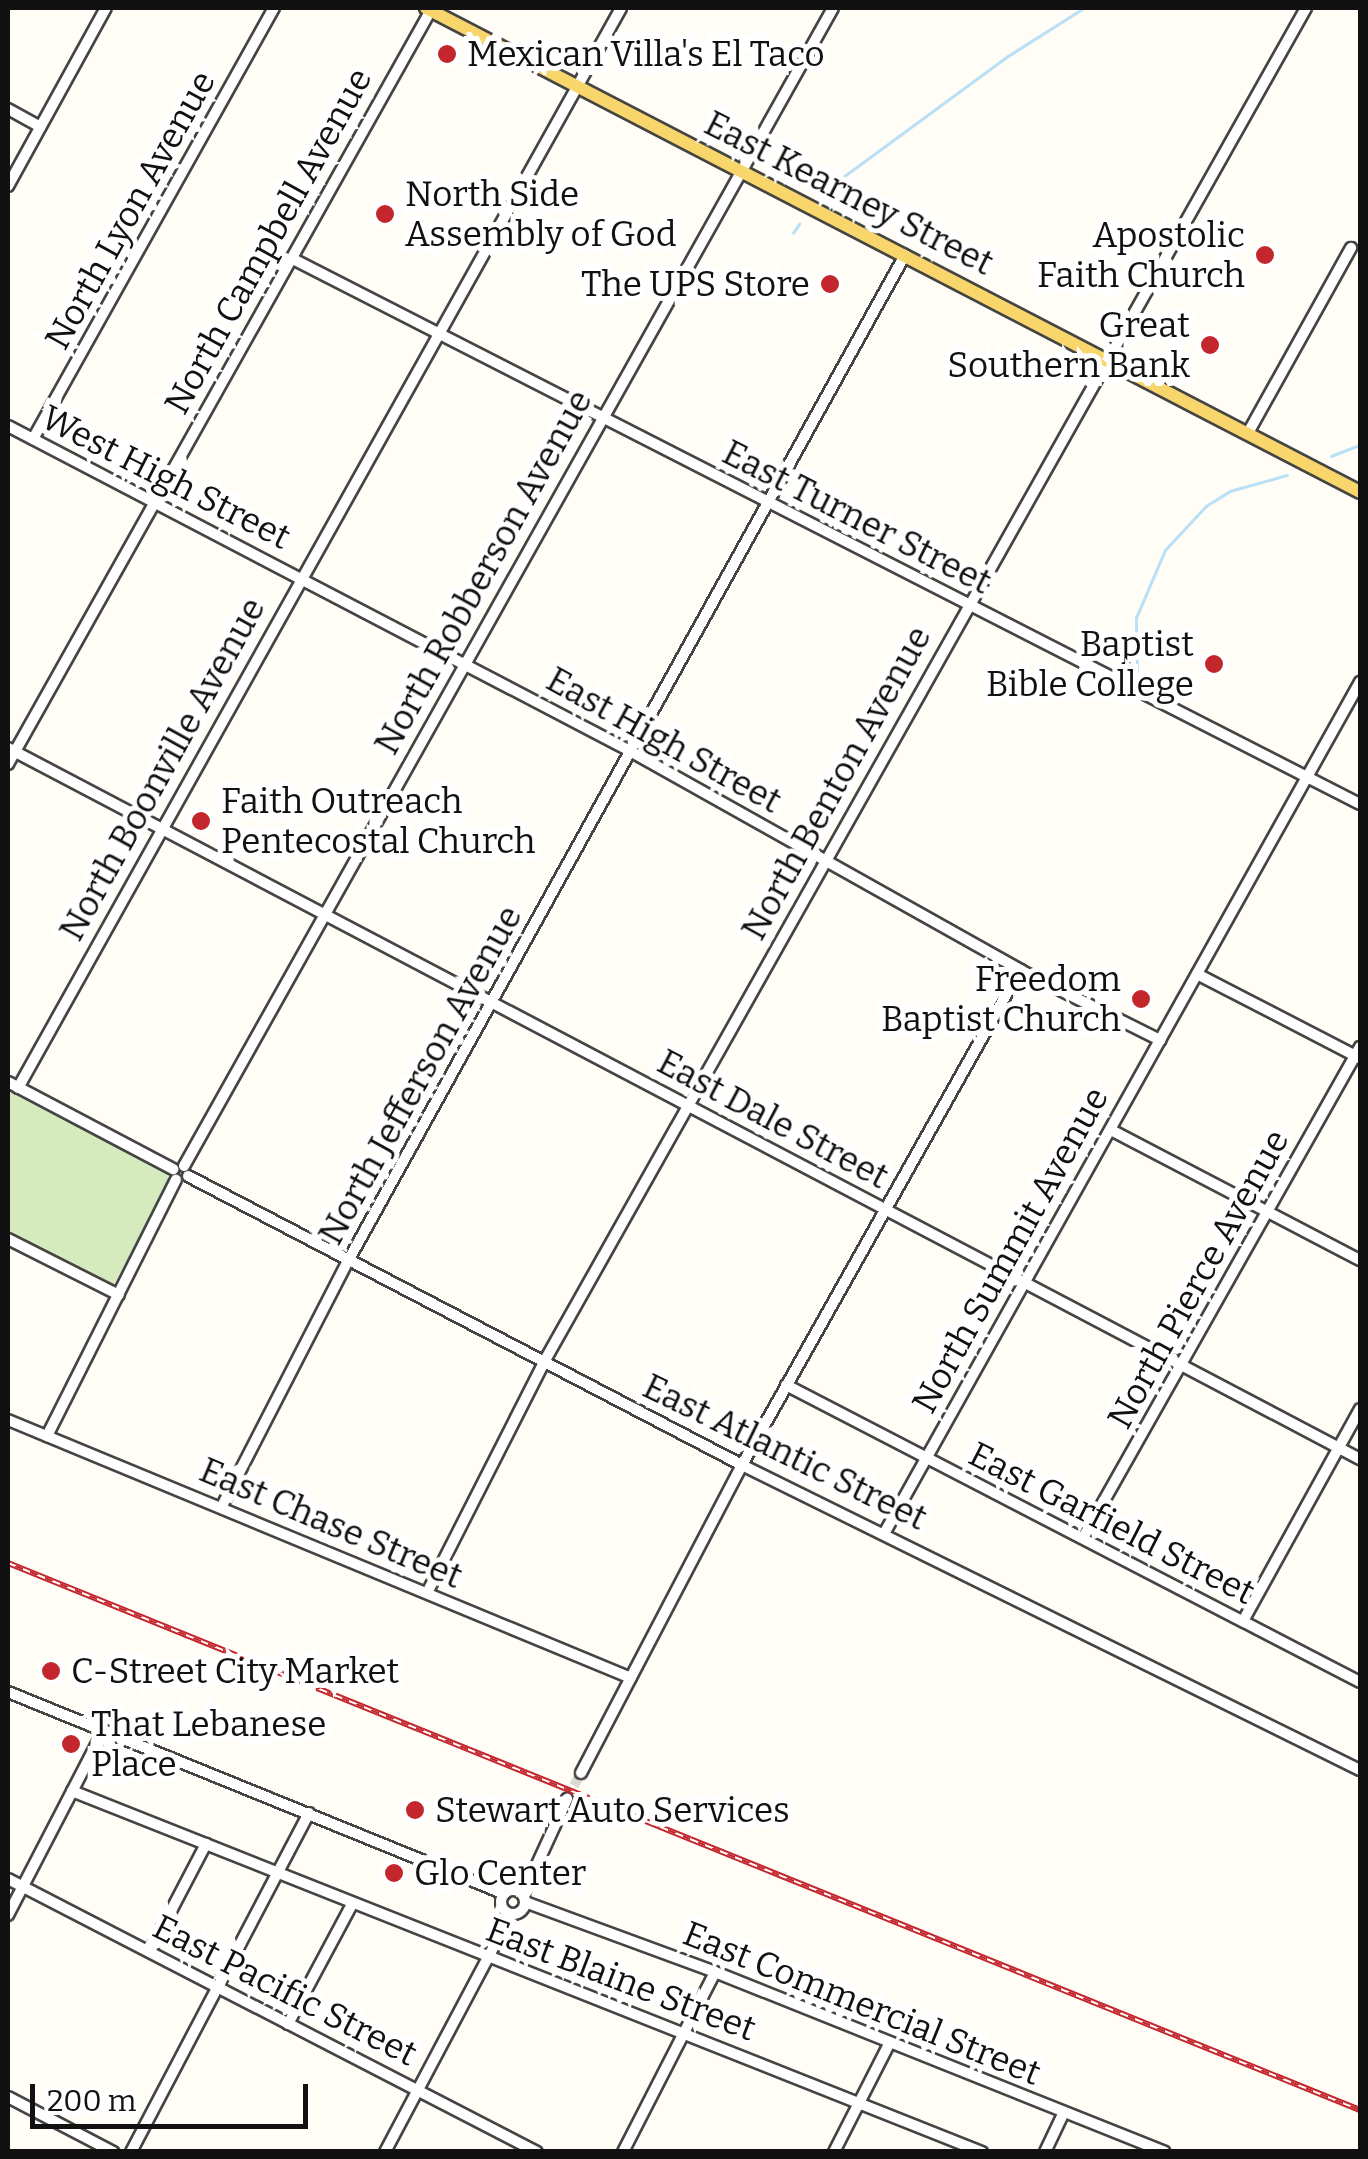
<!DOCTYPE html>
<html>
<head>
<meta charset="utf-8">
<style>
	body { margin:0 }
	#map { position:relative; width:1368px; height:2159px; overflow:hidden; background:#fffdf5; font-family:Bitter,serif }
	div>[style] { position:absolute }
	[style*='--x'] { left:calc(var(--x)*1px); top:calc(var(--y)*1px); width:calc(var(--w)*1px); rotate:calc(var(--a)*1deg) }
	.green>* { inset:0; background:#d5ebbd }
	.stream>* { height:2.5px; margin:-1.25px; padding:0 1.25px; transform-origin:1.25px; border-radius:1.25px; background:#b9e0f7 }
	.minor-tunnel>* { height:10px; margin-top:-5px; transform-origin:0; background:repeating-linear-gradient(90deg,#dbdad3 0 10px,transparent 0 15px) }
	.roads { filter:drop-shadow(2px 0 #444) drop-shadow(-2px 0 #444) drop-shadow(0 2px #444) drop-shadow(0 -2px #444) }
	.minor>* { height:10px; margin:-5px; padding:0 5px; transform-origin:5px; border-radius:5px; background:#fff }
	.minor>.ring { margin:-5px; padding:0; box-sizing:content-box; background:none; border:10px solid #fff; border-radius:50% }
	.major>* { height:12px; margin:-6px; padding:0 6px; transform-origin:6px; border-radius:6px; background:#f9d66b }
	.rail>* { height:6px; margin-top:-3px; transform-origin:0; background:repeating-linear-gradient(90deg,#fff 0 8px,#c4262e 0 16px); box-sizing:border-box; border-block:2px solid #c4262e }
	.dots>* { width:28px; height:28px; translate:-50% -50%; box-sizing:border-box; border:5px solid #fff; border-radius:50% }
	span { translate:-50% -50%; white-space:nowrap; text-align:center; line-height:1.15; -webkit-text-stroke:10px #fff; paint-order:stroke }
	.poi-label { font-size:35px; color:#111 }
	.left { translate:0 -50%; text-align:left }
	.right { translate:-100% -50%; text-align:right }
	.street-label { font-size:35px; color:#111 }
	.frame { position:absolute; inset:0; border:10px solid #111; pointer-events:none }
	.scale { position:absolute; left:30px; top:2084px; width:278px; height:45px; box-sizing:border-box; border:5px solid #111; border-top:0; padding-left:12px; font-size:30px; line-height:35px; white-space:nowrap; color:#111; -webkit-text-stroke:8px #fff; paint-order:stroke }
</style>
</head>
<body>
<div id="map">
	<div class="green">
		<div style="clip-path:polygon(8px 1089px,168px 1174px,168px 1186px,113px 1286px,8px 1233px)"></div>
	</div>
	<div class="stream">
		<div style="--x:824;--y:191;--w:228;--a:-36.3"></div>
		<div style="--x:1008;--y:56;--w:90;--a:-32.3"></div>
		<div style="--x:793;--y:233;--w:11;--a:-56"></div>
		<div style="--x:1331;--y:456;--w:31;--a:-21"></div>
		<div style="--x:1137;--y:684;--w:66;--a:-90.9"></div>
		<div style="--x:1136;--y:618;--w:74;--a:-66.9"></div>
		<div style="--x:1165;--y:550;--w:60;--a:-47"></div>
		<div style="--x:1206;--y:506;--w:28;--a:-32"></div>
		<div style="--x:1230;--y:491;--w:59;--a:-15.7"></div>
	</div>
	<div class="minor-tunnel">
		<div style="--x:567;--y:1799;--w:30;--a:-62"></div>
	</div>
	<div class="roads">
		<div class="minor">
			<div style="--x:8;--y:109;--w:37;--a:29"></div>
			<div style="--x:8;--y:186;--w:203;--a:-61.2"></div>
			<div style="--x:291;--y:258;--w:1200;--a:27.06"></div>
			<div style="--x:8;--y:426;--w:704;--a:27.58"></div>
			<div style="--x:632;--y:752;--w:445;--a:29.3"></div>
			<div style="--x:1020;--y:970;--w:157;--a:26.6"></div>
			<div style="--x:1248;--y:433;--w:212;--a:-60.9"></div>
			<div style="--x:33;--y:439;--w:494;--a:-60.8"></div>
			<div style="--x:8;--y:748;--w:1528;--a:27.74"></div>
			<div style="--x:8;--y:764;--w:867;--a:-60.71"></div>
			<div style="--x:1197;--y:974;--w:183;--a:27.3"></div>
			<div style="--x:8;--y:1082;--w:187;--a:27.8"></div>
			<div style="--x:18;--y:1088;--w:1237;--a:-60.82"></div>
			<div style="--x:1111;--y:1130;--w:281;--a:27.6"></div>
			<div style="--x:184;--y:1166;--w:1327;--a:-60.73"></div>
			<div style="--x:188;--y:1176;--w:625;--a:27.55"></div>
			<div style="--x:742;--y:1465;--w:689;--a:26.27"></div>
			<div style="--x:8;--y:1239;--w:124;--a:26.8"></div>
			<div style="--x:786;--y:1385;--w:646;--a:27.36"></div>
			<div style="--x:8;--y:1420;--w:674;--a:22.5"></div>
			<div style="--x:47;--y:1436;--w:287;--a:-63.3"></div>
			<div style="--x:222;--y:1506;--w:276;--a:-62.8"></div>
			<div style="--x:348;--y:1261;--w:1150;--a:-61.03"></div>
			<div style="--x:885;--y:1532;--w:974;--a:-60.8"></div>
			<div style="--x:1083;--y:1538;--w:564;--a:-60.57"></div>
			<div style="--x:427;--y:1593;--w:259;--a:-63.1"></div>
			<div style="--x:544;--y:1362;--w:1554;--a:-60.63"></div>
			<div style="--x:1243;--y:1621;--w:242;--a:-61.1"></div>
			<div style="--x:8;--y:1692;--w:536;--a:22.12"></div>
			<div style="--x:581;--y:1773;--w:348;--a:-62.4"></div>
			<div style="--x:742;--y:1465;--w:568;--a:-60.68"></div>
			<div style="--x:72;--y:1791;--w:979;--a:21.64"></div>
			<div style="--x:8;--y:1879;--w:595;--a:27.3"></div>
			<div class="ring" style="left:501px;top:1890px;width:14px;height:14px"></div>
			<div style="--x:523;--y:1895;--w:106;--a:-65.4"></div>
			<div style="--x:525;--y:1902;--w:202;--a:20.2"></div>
			<div style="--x:715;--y:1972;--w:484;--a:21.8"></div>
			<div style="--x:8;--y:1915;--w:208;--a:-62.6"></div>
			<div style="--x:150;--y:1951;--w:121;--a:-62.4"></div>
			<div style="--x:288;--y:2024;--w:136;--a:-61.9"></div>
			<div style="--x:8;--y:2097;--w:119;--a:27.6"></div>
			<div style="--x:131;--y:2152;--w:383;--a:-62.3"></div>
			<div style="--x:385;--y:2152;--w:269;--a:-62.1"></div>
			<div style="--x:623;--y:2152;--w:202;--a:-62.9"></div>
			<div style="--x:834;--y:2152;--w:121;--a:-63"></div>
			<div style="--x:1045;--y:2152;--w:44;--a:-64.6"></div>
		</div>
		<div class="major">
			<div style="--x:426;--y:8;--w:1052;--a:27.39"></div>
		</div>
	</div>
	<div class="rail">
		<div style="--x:8;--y:1563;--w:1458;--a:22.03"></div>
	</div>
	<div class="dots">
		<div style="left:447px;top:54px;background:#c4262e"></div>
		<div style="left:385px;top:214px;background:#c4262e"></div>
		<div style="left:1265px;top:255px;background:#c4262e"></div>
		<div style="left:830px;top:284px;background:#c4262e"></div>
		<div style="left:1210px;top:345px;background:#c4262e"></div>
		<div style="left:1214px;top:664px;background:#c4262e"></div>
		<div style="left:201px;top:821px;background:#c4262e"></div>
		<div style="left:1141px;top:999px;background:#c4262e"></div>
		<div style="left:51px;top:1671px;background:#c4262e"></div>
		<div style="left:71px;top:1744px;background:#c4262e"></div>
		<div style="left:415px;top:1810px;background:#c4262e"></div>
		<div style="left:394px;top:1873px;background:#c4262e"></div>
	</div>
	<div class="poi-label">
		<span class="left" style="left:467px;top:54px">Mexican Villa's El Taco</span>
		<span class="left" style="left:405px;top:214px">North Side<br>Assembly of God</span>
		<span class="right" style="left:1245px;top:255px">Apostolic<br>Faith Church</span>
		<span class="right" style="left:810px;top:284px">The UPS Store</span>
		<span class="right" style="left:1190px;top:345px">Great<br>Southern Bank</span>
		<span class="right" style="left:1194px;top:664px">Baptist<br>Bible College</span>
		<span class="left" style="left:221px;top:821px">Faith Outreach<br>Pentecostal Church</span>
		<span class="right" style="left:1121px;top:999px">Freedom<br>Baptist Church</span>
		<span class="left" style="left:71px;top:1671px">C-Street City Market</span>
		<span class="left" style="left:91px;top:1744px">That Lebanese<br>Place</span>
		<span class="left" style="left:435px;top:1810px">Stewart Auto Services</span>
		<span class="left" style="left:414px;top:1873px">Glo Center</span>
	</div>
	<div class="street-label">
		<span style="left:849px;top:193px;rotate:27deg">East Kearney Street</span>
		<span style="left:130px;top:210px;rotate:-61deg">North Lyon Avenue</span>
		<span style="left:268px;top:241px;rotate:-61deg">North Campbell Avenue</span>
		<span style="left:166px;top:477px;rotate:27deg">West High Street</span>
		<span style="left:857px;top:517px;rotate:27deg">East Turner Street</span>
		<span style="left:483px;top:572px;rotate:-61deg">North Robberson Avenue</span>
		<span style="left:664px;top:740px;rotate:29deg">East High Street</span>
		<span style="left:162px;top:769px;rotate:-61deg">North Boonville Avenue</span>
		<span style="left:836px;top:783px;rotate:-61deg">North Benton Avenue</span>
		<span style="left:420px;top:1075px;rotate:-61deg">North Jefferson Avenue</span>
		<span style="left:773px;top:1119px;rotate:28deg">East Dale Street</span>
		<span style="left:1010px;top:1250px;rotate:-61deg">North Summit Avenue</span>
		<span style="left:1198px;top:1279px;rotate:-61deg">North Pierce Avenue</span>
		<span style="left:785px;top:1452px;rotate:26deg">East Atlantic Street</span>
		<span style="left:331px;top:1523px;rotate:23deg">East Chase Street</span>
		<span style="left:1112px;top:1523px;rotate:27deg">East Garfield Street</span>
		<span style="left:621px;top:1979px;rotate:21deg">East Blaine Street</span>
		<span style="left:285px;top:1990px;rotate:27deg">East Pacific Street</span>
		<span style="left:862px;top:2003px;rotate:22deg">East Commercial Street</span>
	</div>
	<div class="frame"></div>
	<div class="scale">200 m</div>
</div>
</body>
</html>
